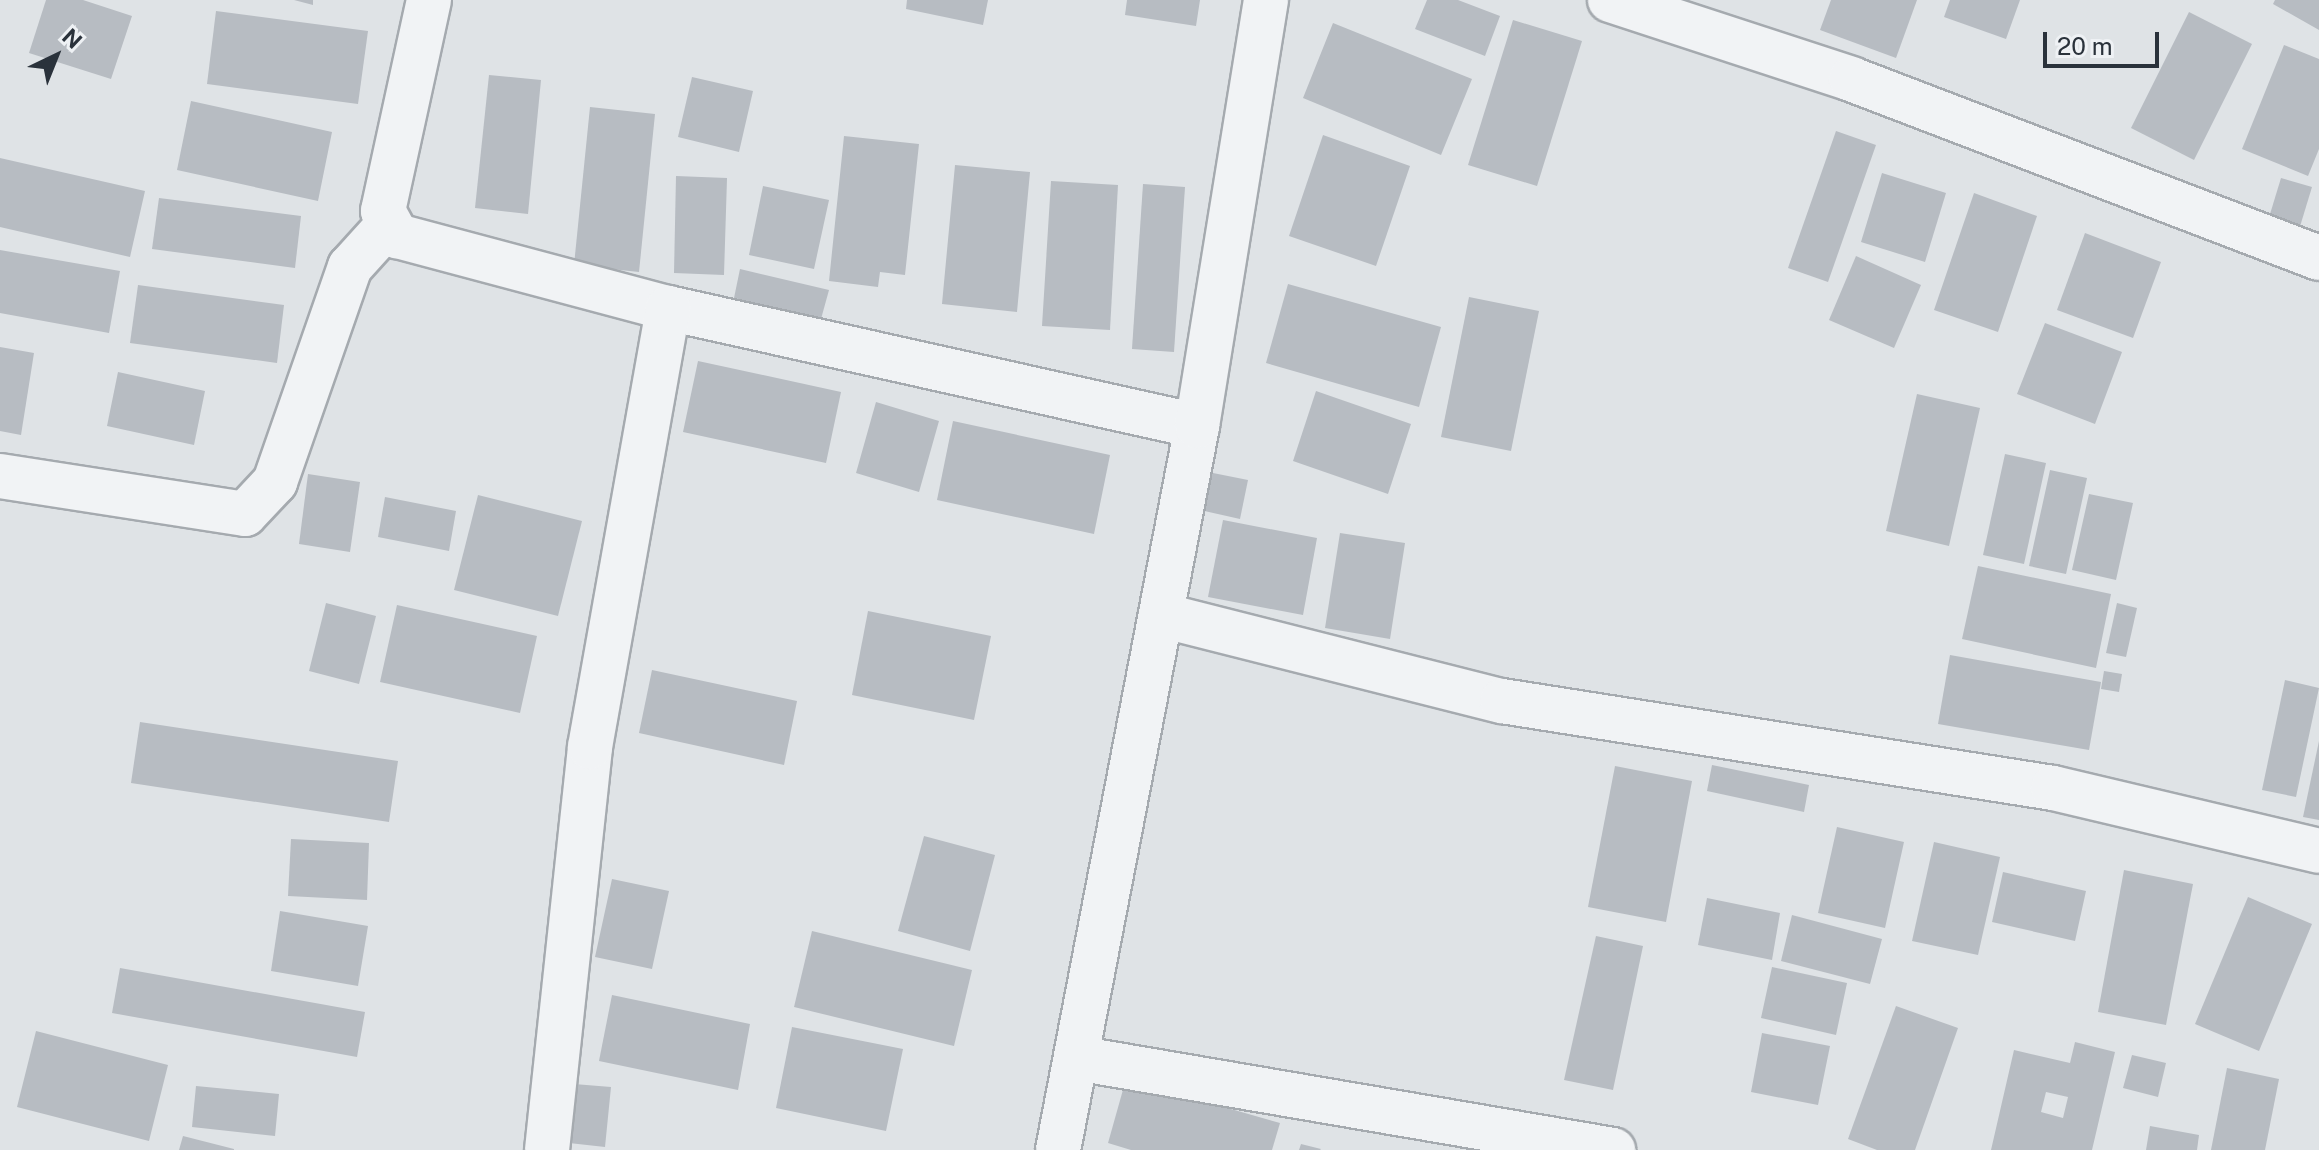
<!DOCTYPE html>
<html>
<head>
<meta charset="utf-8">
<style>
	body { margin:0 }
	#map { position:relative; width:2319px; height:1150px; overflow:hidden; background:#dfe3e6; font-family:"Public Sans",sans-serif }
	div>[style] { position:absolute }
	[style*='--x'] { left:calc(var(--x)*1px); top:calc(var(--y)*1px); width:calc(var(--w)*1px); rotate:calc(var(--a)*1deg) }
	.building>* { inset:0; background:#b7bcc2 }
	.roads { filter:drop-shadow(2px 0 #a5aaaf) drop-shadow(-2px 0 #a5aaaf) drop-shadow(0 2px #a5aaaf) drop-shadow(0 -2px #a5aaaf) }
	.street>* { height:44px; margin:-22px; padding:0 22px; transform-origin:22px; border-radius:22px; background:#f1f3f5 }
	span { translate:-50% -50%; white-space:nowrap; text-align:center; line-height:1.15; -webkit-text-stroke:8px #eef1f4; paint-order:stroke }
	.north { position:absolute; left:16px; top:16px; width:80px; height:80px; -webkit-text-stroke:6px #eef1f4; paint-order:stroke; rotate:43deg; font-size:22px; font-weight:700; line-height:32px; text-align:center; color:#2a323b }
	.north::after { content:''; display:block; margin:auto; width:28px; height:36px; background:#2a323b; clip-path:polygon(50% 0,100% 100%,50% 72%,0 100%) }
	.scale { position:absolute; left:2043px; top:32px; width:116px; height:36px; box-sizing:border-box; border:4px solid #2a323b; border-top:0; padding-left:10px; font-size:24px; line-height:28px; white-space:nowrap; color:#2a323b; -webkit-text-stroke:6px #eef1f4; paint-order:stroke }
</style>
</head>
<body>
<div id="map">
	<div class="building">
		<div style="clip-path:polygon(46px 0,83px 0,132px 16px,111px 79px,29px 53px)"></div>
		<div style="clip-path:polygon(294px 0,313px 0,313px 5px)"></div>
		<div style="clip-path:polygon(907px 0,988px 0,983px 25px,906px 9px)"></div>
		<div style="clip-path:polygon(1127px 0,1200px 0,1196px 26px,1125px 15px)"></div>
		<div style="clip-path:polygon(1427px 0,1458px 0,1500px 16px,1485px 56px,1415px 29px)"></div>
		<div style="clip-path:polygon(1831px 0,1917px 0,1896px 58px,1820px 30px)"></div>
		<div style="clip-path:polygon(1950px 0,2020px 0,2006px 39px,1944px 17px)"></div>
		<div style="clip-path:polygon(2275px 0,2319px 0,2319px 30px,2273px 4px)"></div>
		<div style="clip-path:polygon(216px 11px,368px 31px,358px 104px,207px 84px)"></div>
		<div style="clip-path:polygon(2189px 12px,2252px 44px,2194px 160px,2131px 128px)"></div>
		<div style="clip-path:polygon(1513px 20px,1582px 41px,1537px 186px,1468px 165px)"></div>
		<div style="clip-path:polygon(1333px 23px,1472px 79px,1441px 155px,1303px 98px)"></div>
		<div style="clip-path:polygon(2284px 45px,2319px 59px,2319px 149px,2308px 176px,2242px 149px)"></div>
		<div style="clip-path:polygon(489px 75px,541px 80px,528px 214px,475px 208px)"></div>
		<div style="clip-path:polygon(692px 77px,753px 91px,739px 152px,678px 137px)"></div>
		<div style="clip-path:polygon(191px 101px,332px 132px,318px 201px,177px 170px)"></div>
		<div style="clip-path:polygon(590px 107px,655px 114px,639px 272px,574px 265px)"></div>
		<div style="clip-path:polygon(1836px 131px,1876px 145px,1828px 282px,1788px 268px)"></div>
		<div style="clip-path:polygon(1323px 135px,1410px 166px,1376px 266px,1289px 236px)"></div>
		<div style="clip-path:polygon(844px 136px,919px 144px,905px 275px,880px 272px,878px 287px,829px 281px)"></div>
		<div style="clip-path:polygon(0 158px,145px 191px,130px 257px,0 227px)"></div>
		<div style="clip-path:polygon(955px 165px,1030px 172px,1017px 312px,942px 304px)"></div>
		<div style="clip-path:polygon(1882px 173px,1946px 193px,1925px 262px,1861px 242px)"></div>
		<div style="clip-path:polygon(676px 176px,727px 178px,724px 275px,674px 273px)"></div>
		<div style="clip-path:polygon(2281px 178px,2312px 187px,2298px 233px,2267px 224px)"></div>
		<div style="clip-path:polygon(1051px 181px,1118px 185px,1110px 330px,1042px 326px)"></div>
		<div style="clip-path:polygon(1143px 184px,1185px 187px,1174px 352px,1132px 349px)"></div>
		<div style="clip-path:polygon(763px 186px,829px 200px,814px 269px,749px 255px)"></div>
		<div style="clip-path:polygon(1974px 193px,2037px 216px,1998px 332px,1934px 310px)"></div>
		<div style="clip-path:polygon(159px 198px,301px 216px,295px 268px,152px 249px)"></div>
		<div style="clip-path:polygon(2085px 233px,2161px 262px,2133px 338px,2057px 310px)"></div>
		<div style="clip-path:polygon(0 250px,120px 271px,109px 333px,0 313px)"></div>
		<div style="clip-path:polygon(1856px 256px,1921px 285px,1894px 348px,1829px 320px)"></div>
		<div style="clip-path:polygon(740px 269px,829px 290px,821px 319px,734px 298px)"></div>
		<div style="clip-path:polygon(1288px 284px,1441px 327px,1419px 407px,1266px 363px)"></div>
		<div style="clip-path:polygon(138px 285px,284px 305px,277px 363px,130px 343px)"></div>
		<div style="clip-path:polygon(1469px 297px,1539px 311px,1511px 451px,1441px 437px)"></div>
		<div style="clip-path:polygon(2045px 323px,2122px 352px,2095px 424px,2017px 394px)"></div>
		<div style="clip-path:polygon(0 347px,34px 353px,21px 435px,0 431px)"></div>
		<div style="clip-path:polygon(698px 361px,841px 392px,826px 463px,683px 432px)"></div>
		<div style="clip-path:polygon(118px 372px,205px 391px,194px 445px,107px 426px)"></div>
		<div style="clip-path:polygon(1316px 391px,1411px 424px,1388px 494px,1293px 461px)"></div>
		<div style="clip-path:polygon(1917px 394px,1980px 408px,1949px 546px,1886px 531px)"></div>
		<div style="clip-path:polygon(876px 402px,939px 421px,919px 492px,856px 473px)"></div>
		<div style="clip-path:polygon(953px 421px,1110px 455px,1094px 534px,937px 500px)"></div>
		<div style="clip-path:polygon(2005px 454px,2046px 463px,2024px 564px,1983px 555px)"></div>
		<div style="clip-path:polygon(2050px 470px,2087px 478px,2066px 574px,2029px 566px)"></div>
		<div style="clip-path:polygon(1208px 472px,1248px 480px,1240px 519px,1200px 510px)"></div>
		<div style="clip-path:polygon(308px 474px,360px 482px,350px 552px,299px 544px)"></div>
		<div style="clip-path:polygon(2089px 494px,2133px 503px,2116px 580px,2072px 570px)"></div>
		<div style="clip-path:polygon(478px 495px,582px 521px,558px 616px,454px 590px)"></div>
		<div style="clip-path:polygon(385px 497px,456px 511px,449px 551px,378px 537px)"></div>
		<div style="clip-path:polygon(1223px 520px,1317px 538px,1303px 615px,1208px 597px)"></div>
		<div style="clip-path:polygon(1340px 533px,1405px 543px,1390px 639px,1325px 628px)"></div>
		<div style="clip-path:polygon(1978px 566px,2111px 594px,2096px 668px,1962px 639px)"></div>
		<div style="clip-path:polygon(326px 603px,376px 616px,359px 684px,309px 671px)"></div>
		<div style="clip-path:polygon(2117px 603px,2137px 608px,2126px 657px,2106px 653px)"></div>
		<div style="clip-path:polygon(397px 605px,537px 636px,520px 713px,380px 682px)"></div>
		<div style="clip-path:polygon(868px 611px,991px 636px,974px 720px,852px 695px)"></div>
		<div style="clip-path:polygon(1950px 655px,2101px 682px,2089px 750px,1938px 724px)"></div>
		<div style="clip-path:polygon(652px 670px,797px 701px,784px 765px,639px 733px)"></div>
		<div style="clip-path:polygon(2104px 671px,2122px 674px,2119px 692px,2101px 689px)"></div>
		<div style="clip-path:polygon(2285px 680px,2319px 688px,2296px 797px,2262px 790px)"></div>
		<div style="clip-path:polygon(140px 722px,398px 761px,389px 822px,131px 783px)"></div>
		<div style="clip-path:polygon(2319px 741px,2319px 820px,2303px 817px)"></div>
		<div style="clip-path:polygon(1712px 765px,1809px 785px,1804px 812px,1707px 791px)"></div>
		<div style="clip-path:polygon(1615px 766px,1692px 781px,1666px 922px,1588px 907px)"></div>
		<div style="clip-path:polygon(1837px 827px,1904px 842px,1885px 928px,1818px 913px)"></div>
		<div style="clip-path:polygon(924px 836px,995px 855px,970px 951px,898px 931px)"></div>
		<div style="clip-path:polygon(291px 839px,369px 843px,367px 900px,288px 896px)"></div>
		<div style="clip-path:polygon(1934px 842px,2000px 857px,1978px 955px,1912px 941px)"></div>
		<div style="clip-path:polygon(2124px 870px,2193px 884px,2166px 1025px,2098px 1012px)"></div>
		<div style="clip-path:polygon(2003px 872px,2086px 891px,2075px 941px,1992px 922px)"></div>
		<div style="clip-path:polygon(612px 879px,669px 891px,652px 969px,595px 957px)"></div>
		<div style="clip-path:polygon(2248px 897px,2312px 924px,2259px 1051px,2195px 1024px)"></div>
		<div style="clip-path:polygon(1707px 898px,1780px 913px,1772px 960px,1698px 945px)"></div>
		<div style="clip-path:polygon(280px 911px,368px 926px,358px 986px,271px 971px)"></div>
		<div style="clip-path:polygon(1792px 915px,1882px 939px,1870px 984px,1781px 961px)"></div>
		<div style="clip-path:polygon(812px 931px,972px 970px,954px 1046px,794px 1007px)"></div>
		<div style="clip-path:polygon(1596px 936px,1643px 946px,1613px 1090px,1564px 1080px)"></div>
		<div style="clip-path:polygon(1772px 967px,1847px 983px,1836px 1035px,1761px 1018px)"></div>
		<div style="clip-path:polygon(120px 968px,365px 1012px,357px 1057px,112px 1013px)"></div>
		<div style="clip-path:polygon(612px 995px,750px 1024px,738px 1090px,599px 1061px)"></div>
		<div style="clip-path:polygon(1896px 1006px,1958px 1028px,1915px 1150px,1877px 1150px,1848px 1139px)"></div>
		<div style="clip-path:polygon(792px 1027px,903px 1049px,886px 1131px,776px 1108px)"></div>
		<div style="clip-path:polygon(36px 1031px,168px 1065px,149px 1141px,17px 1107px)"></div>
		<div style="clip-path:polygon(1762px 1033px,1830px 1046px,1818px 1105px,1751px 1092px)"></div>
		<div style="clip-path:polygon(evenodd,2075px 1042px,2115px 1052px,2092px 1150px,1991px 1150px,2014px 1050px,2070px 1063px,2075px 1042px,2046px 1092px,2068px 1097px,2063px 1118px,2041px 1112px,2046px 1092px)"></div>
		<div style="clip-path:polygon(2132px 1055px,2166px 1063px,2158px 1097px,2123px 1088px)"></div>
		<div style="clip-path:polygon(2227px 1068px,2279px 1079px,2265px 1150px,2211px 1150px)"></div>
		<div style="clip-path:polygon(1126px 1079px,1280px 1123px,1272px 1150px,1131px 1150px,1108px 1143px)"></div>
		<div style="clip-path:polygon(574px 1084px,611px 1087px,605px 1147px,569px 1143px)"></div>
		<div style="clip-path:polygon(196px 1086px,279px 1094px,275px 1136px,192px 1127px)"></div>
		<div style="clip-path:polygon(2150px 1126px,2199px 1135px,2197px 1150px,2146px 1150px)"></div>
		<div style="clip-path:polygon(183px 1136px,234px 1149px,234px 1150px,179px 1150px)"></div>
		<div style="clip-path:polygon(1301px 1144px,1321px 1149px,1320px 1150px,1299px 1150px)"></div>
	</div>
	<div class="roads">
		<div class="street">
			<div style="--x:429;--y:0;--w:216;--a:102.3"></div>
			<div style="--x:383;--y:211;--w:29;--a:61"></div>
			<div style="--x:397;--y:236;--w:280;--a:14.9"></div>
			<div style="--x:668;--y:308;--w:542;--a:12.57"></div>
			<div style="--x:1610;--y:0;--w:254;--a:18.1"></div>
			<div style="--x:1851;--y:79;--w:501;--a:20.93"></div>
			<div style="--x:0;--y:476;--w:248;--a:8.8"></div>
			<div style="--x:245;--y:514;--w:44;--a:-46.8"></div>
			<div style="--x:275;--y:482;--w:228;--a:-70.8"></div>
			<div style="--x:350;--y:267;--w:57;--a:-47.9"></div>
			<div style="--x:1161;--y:615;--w:352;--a:14.2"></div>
			<div style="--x:1502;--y:701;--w:558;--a:8.97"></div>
			<div style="--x:2053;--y:788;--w:273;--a:13.3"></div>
			<div style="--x:1076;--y:1058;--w:545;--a:9.72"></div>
			<div style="--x:547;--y:1150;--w:405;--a:-83.9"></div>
			<div style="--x:590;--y:747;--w:446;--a:-79.9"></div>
			<div style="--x:1058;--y:1150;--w:737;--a:-79.13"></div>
			<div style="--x:1197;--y:426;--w:432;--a:-80.8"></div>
		</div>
	</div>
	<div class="north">N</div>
	<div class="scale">20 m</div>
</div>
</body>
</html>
